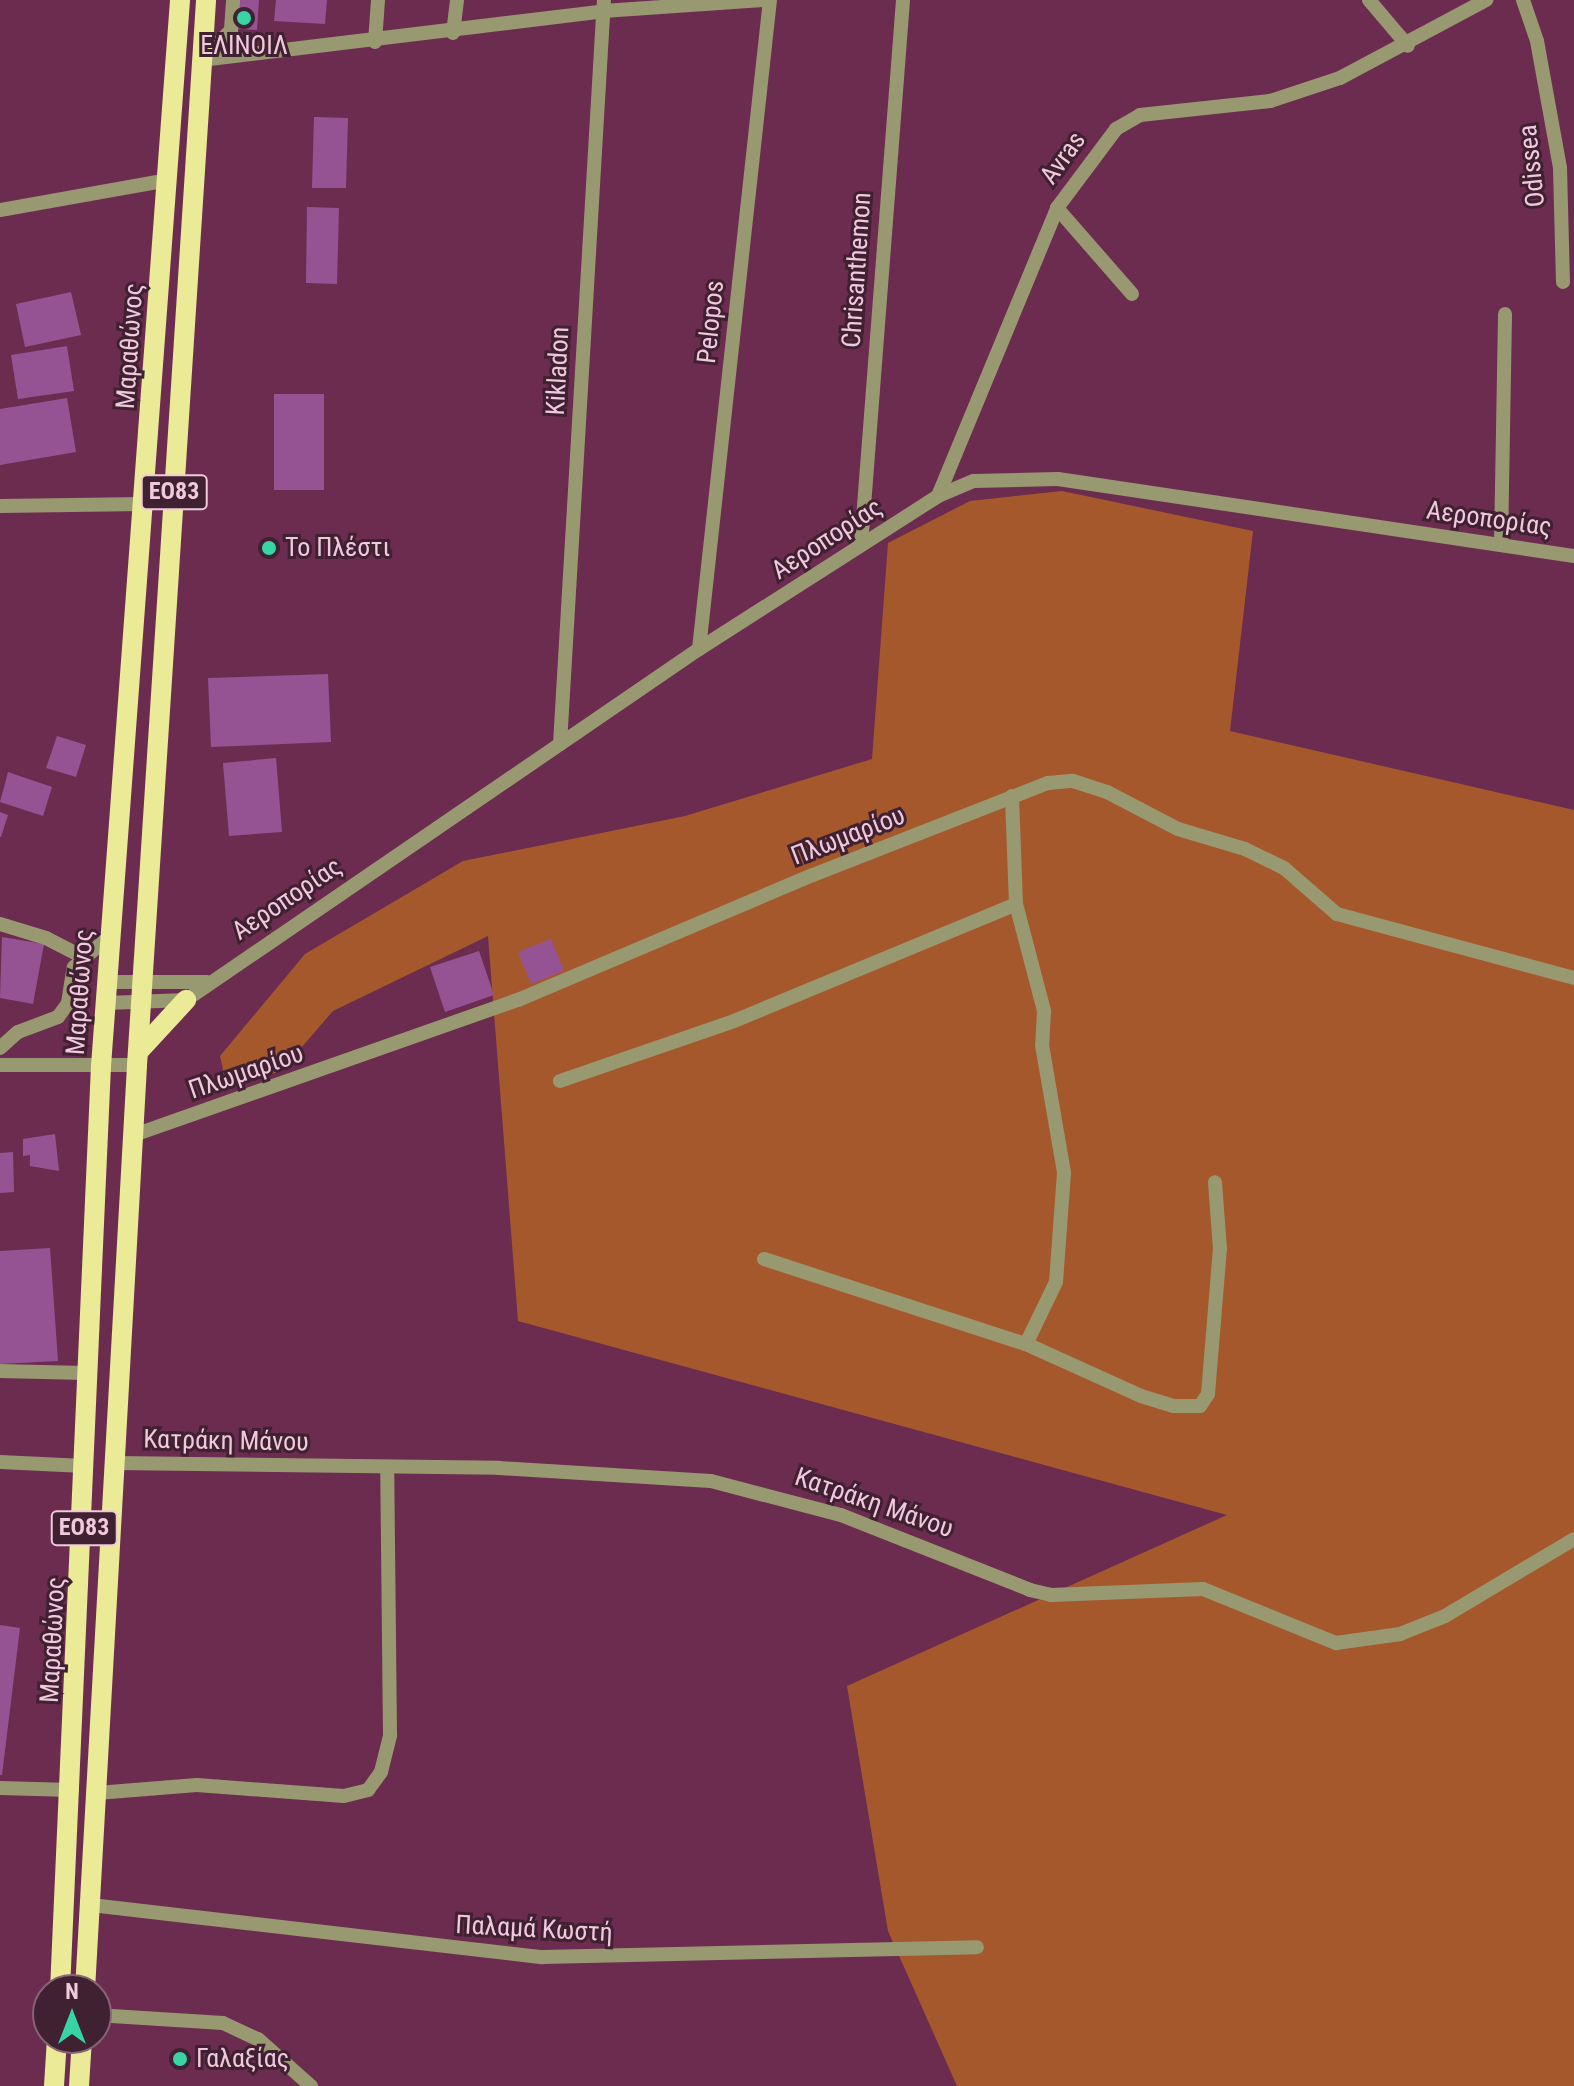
<!DOCTYPE html>
<html>
<head>
<meta charset="utf-8">
<style>
	body { margin:0 }
	#map { position:relative; width:1574px; height:2086px; overflow:hidden; background:#6c2c50; font-family:"Roboto Condensed",sans-serif }
	div>[style] { position:absolute }
	[style*='--x'] { left:calc(var(--x)*1px); top:calc(var(--y)*1px); width:calc(var(--w)*1px); rotate:calc(var(--a)*1deg) }
	.green>* { inset:0; background:#a6582d }
	.building>* { inset:0; background:#955394 }
	.minor>* { height:14px; margin:-7px; padding:0 7px; transform-origin:7px; border-radius:7px; background:#999971 }
	.major>* { height:20px; margin:-10px; padding:0 10px; transform-origin:10px; border-radius:10px; background:#ebea96 }
	.dots>* { width:22px; height:22px; translate:-50% -50%; box-sizing:border-box; border:4px solid #3f2131; border-radius:50% }
	span { translate:-50% -50%; white-space:nowrap; text-align:center; line-height:1.15; -webkit-text-stroke:6px #3f2131; paint-order:stroke }
	.shield-label span { padding:2px 6px; background:#3f2131; border:2px solid; border-radius:6px; -webkit-text-stroke-width:0 }
	.shield-label { font-size:24px; color:#f1c9dc; font-weight:700 }
	.poi-label { font-size:26px; color:#f1c9dc }
	.left { translate:0 -50%; text-align:left }
	.street-label { font-size:26px; color:#f1c9dc }
	.north { position:absolute; left:32px; top:1974px; width:80px; height:80px; box-sizing:border-box; background:#3f2131; border:2px solid #866475; border-radius:50%; rotate:0deg; font-size:22px; font-weight:700; line-height:32px; text-align:center; color:#f1c9dc }
	.north::after { content:''; display:block; margin:auto; width:28px; height:36px; background:#39d4a5; clip-path:polygon(50% 0,100% 100%,50% 72%,0 100%) }
</style>
</head>
<body>
<div id="map">
	<div class="green">
		<div style="clip-path:polygon(1062px 491px,1253px 531px,1230px 731px,1574px 810px,1574px 2086px,957px 2086px,888px 1931px,847px 1686px,1227px 1515px,518px 1321px,488px 936px,333px 1011px,281px 1071px,227px 1088px,220px 1056px,305px 954px,463px 861px,685px 816px,872px 759px,888px 543px,970px 501px)"></div>
	</div>
	<div class="building">
		<div style="clip-path:polygon(227px 0,259px 0,257px 30px,226px 28px)"></div>
		<div style="clip-path:polygon(276px 0,327px 0,325px 24px,274px 21px)"></div>
		<div style="clip-path:polygon(314px 117px,348px 118px,346px 188px,312px 188px)"></div>
		<div style="clip-path:polygon(307px 207px,339px 208px,337px 284px,306px 283px)"></div>
		<div style="clip-path:polygon(71px 292px,81px 335px,25px 347px,16px 304px)"></div>
		<div style="clip-path:polygon(67px 346px,74px 391px,18px 399px,11px 355px)"></div>
		<div style="clip-path:polygon(274px 394px,324px 394px,324px 490px,274px 490px)"></div>
		<div style="clip-path:polygon(67px 398px,76px 452px,0 465px,0 409px)"></div>
		<div style="clip-path:polygon(328px 674px,331px 742px,211px 747px,208px 678px)"></div>
		<div style="clip-path:polygon(57px 736px,86px 745px,76px 777px,46px 768px)"></div>
		<div style="clip-path:polygon(276px 758px,282px 832px,229px 836px,223px 763px)"></div>
		<div style="clip-path:polygon(8px 772px,52px 787px,43px 816px,0 802px)"></div>
		<div style="clip-path:polygon(0 812px,8px 815px,1px 837px,0 837px)"></div>
		<div style="clip-path:polygon(2px 937px,44px 944px,33px 1004px,0 998px)"></div>
		<div style="clip-path:polygon(551px 939px,564px 971px,531px 984px,518px 952px)"></div>
		<div style="clip-path:polygon(479px 951px,494px 995px,445px 1012px,430px 967px)"></div>
		<div style="clip-path:polygon(55px 1134px,59px 1171px,30px 1166px,30px 1155px,23px 1156px,23px 1139px)"></div>
		<div style="clip-path:polygon(13px 1152px,14px 1192px,0 1193px,0 1153px)"></div>
		<div style="clip-path:polygon(50px 1248px,58px 1361px,0 1364px,0 1251px)"></div>
		<div style="clip-path:polygon(0 1625px,20px 1628px,2px 1775px,0 1775px)"></div>
	</div>
	<div class="minor">
		<div style="--x:1369;--y:0;--w:60;--a:49.7"></div>
		<div style="--x:1523;--y:0;--w:43;--a:71.1"></div>
		<div style="--x:1537;--y:41;--w:129;--a:79.7"></div>
		<div style="--x:1560;--y:168;--w:114;--a:88.5"></div>
		<div style="--x:453;--y:33;--w:33;--a:-83"></div>
		<div style="--x:375;--y:42;--w:42;--a:-85.9"></div>
		<div style="--x:201;--y:60;--w:405;--a:-6.9"></div>
		<div style="--x:603;--y:11;--w:160;--a:-3.9"></div>
		<div style="--x:202;--y:60;--w:42;--a:-46"></div>
		<div style="--x:231;--y:30;--w:30;--a:-86"></div>
		<div style="--x:1057;--y:208;--w:114;--a:48.9"></div>
		<div style="--x:0;--y:210;--w:171;--a:-10.1"></div>
		<div style="--x:938;--y:496;--w:312;--a:-67.5"></div>
		<div style="--x:1057;--y:208;--w:99;--a:-53.2"></div>
		<div style="--x:1116;--y:129;--w:28;--a:-30"></div>
		<div style="--x:1140;--y:115;--w:131;--a:-6.1"></div>
		<div style="--x:1270;--y:101;--w:74;--a:-18.2"></div>
		<div style="--x:1340;--y:78;--w:166;--a:-28.1"></div>
		<div style="--x:0;--y:506;--w:143;--a:-0.8"></div>
		<div style="--x:861;--y:545;--w:547;--a:-85.59"></div>
		<div style="--x:1501;--y:545;--w:231;--a:-89"></div>
		<div style="--x:699;--y:649;--w:653;--a:-83.76"></div>
		<div style="--x:560;--y:744;--w:745;--a:-86.62"></div>
		<div style="--x:1012;--y:796;--w:108;--a:87.9"></div>
		<div style="--x:1016;--y:904;--w:111;--a:75.3"></div>
		<div style="--x:1044;--y:1011;--w:34;--a:93"></div>
		<div style="--x:1042;--y:1045;--w:130;--a:80.2"></div>
		<div style="--x:1064;--y:1173;--w:109;--a:94.2"></div>
		<div style="--x:1056;--y:1282;--w:69;--a:115.8"></div>
		<div style="--x:0;--y:924;--w:48;--a:16.9"></div>
		<div style="--x:46;--y:938;--w:42;--a:27.2"></div>
		<div style="--x:108;--y:982;--w:99;--a:0"></div>
		<div style="--x:106;--y:1003;--w:80;--a:-2.1"></div>
		<div style="--x:186;--y:1000;--w:622;--a:-34.38"></div>
		<div style="--x:699;--y:649;--w:284;--a:-32.6"></div>
		<div style="--x:938;--y:496;--w:39;--a:-23"></div>
		<div style="--x:974;--y:481;--w:84;--a:-1.4"></div>
		<div style="--x:1058;--y:479;--w:522;--a:8.49"></div>
		<div style="--x:0;--y:1048;--w:24;--a:-42"></div>
		<div style="--x:18;--y:1032;--w:43;--a:-20.6"></div>
		<div style="--x:58;--y:1017;--w:17;--a:-54"></div>
		<div style="--x:68;--y:1003;--w:36;--a:-81"></div>
		<div style="--x:74;--y:967;--w:48;--a:-40.7"></div>
		<div style="--x:0;--y:1065;--w:137;--a:0"></div>
		<div style="--x:560;--y:1081;--w:184;--a:-19"></div>
		<div style="--x:734;--y:1021;--w:305;--a:-22.5"></div>
		<div style="--x:134;--y:1135;--w:407;--a:-19.4"></div>
		<div style="--x:518;--y:1000;--w:320;--a:-23"></div>
		<div style="--x:813;--y:875;--w:252;--a:-21.4"></div>
		<div style="--x:1048;--y:783;--w:25;--a:-5"></div>
		<div style="--x:1073;--y:781;--w:36;--a:18"></div>
		<div style="--x:1107;--y:792;--w:80;--a:27.5"></div>
		<div style="--x:1178;--y:829;--w:70;--a:16.6"></div>
		<div style="--x:1245;--y:849;--w:43;--a:26"></div>
		<div style="--x:1284;--y:868;--w:70;--a:41"></div>
		<div style="--x:1337;--y:914;--w:245;--a:15.1"></div>
		<div style="--x:764;--y:1259;--w:275;--a:18"></div>
		<div style="--x:1026;--y:1344;--w:126;--a:24.3"></div>
		<div style="--x:1141;--y:1396;--w:34;--a:17"></div>
		<div style="--x:1174;--y:1406;--w:26;--a:0"></div>
		<div style="--x:1200;--y:1406;--w:14;--a:-56"></div>
		<div style="--x:1208;--y:1394;--w:145;--a:-85.3"></div>
		<div style="--x:1220;--y:1249;--w:67;--a:-94.3"></div>
		<div style="--x:0;--y:1371;--w:85;--a:1.3"></div>
		<div style="--x:0;--y:1462;--w:84;--a:2.7"></div>
		<div style="--x:115;--y:1463;--w:384;--a:0.7"></div>
		<div style="--x:499;--y:1468;--w:212;--a:3.5"></div>
		<div style="--x:711;--y:1481;--w:134;--a:14.7"></div>
		<div style="--x:841;--y:1515;--w:203;--a:21.6"></div>
		<div style="--x:1030;--y:1590;--w:22;--a:13"></div>
		<div style="--x:1051;--y:1595;--w:152;--a:-2.3"></div>
		<div style="--x:1203;--y:1589;--w:144;--a:22.1"></div>
		<div style="--x:1336;--y:1643;--w:65;--a:-8"></div>
		<div style="--x:1400;--y:1634;--w:48;--a:-21.8"></div>
		<div style="--x:1445;--y:1616;--w:150;--a:-30.8"></div>
		<div style="--x:0;--y:1788;--w:72;--a:1.6"></div>
		<div style="--x:97;--y:1793;--w:100;--a:-4.6"></div>
		<div style="--x:197;--y:1785;--w:147;--a:4.3"></div>
		<div style="--x:344;--y:1796;--w:25;--a:-14"></div>
		<div style="--x:368;--y:1790;--w:22;--a:-54"></div>
		<div style="--x:381;--y:1772;--w:38;--a:-76"></div>
		<div style="--x:390;--y:1735;--w:268;--a:-90.6"></div>
		<div style="--x:91;--y:1905;--w:454;--a:6.6"></div>
		<div style="--x:542;--y:1957;--w:435;--a:-1.3"></div>
		<div style="--x:96;--y:2015;--w:127;--a:3.6"></div>
		<div style="--x:223;--y:2023;--w:38;--a:25"></div>
		<div style="--x:258;--y:2039;--w:71;--a:41.6"></div>
	</div>
	<div class="major">
		<div style="--x:138;--y:1052;--w:71;--a:-47.3"></div>
		<div style="--x:60;--y:1990;--w:925;--a:-87.46"></div>
		<div style="--x:101;--y:1066;--w:1069;--a:-85.76"></div>
		<div style="--x:85;--y:1990;--w:926;--a:-86.78"></div>
		<div style="--x:137;--y:1065;--w:1067;--a:-86.29"></div>
		<div style="--x:54;--y:2086;--w:48;--a:-86.4"></div>
		<div style="--x:79;--y:2086;--w:48;--a:-86.4"></div>
	</div>
	<div class="dots">
		<div style="left:244px;top:18px;background:#39d4a5"></div>
		<div style="left:269px;top:548px;background:#39d4a5"></div>
		<div style="left:180px;top:2059px;background:#39d4a5"></div>
	</div>
	<div class="shield-label">
		<span style="left:174px;top:492px">ΕΟ83</span>
		<span style="left:84px;top:1528px">ΕΟ83</span>
	</div>
	<div class="poi-label">
		<span style="left:244px;top:46px">ΕΛΙΝΟΙΛ</span>
		<span class="left" style="left:285px;top:548px">Το Πλέστι</span>
		<span class="left" style="left:196px;top:2059px">Γαλαξίας</span>
	</div>
	<div class="street-label">
		<span style="left:1063px;top:158px;rotate:-54deg">Avras</span>
		<span style="left:1532px;top:166px;rotate:-96deg">Odissea</span>
		<span style="left:857px;top:270px;rotate:-86deg">Chrisanthemon</span>
		<span style="left:711px;top:322px;rotate:-84deg">Pelopos</span>
		<span style="left:130px;top:346px;rotate:-86deg">Μαραθώνος</span>
		<span style="left:558px;top:371px;rotate:-87deg">Kikladon</span>
		<span style="left:1489px;top:519px;rotate:8deg">Αεροπορίας</span>
		<span style="left:827px;top:539px;rotate:-33deg">Αεροπορίας</span>
		<span style="left:848px;top:836px;rotate:-21deg">Πλωμαρίου</span>
		<span style="left:287px;top:899px;rotate:-34deg">Αεροπορίας</span>
		<span style="left:80px;top:992px;rotate:-86deg">Μαραθώνος</span>
		<span style="left:246px;top:1072px;rotate:-19deg">Πλωμαρίου</span>
		<span style="left:226px;top:1441px;rotate:1deg">Κατράκη Μάνου</span>
		<span style="left:874px;top:1503px;rotate:19deg">Κατράκη Μάνου</span>
		<span style="left:53px;top:1640px;rotate:-87deg">Μαραθώνος</span>
		<span style="left:534px;top:1929px;rotate:3deg">Παλαμά Κωστή</span>
	</div>
	<div class="north">N</div>
</div>
</body>
</html>
